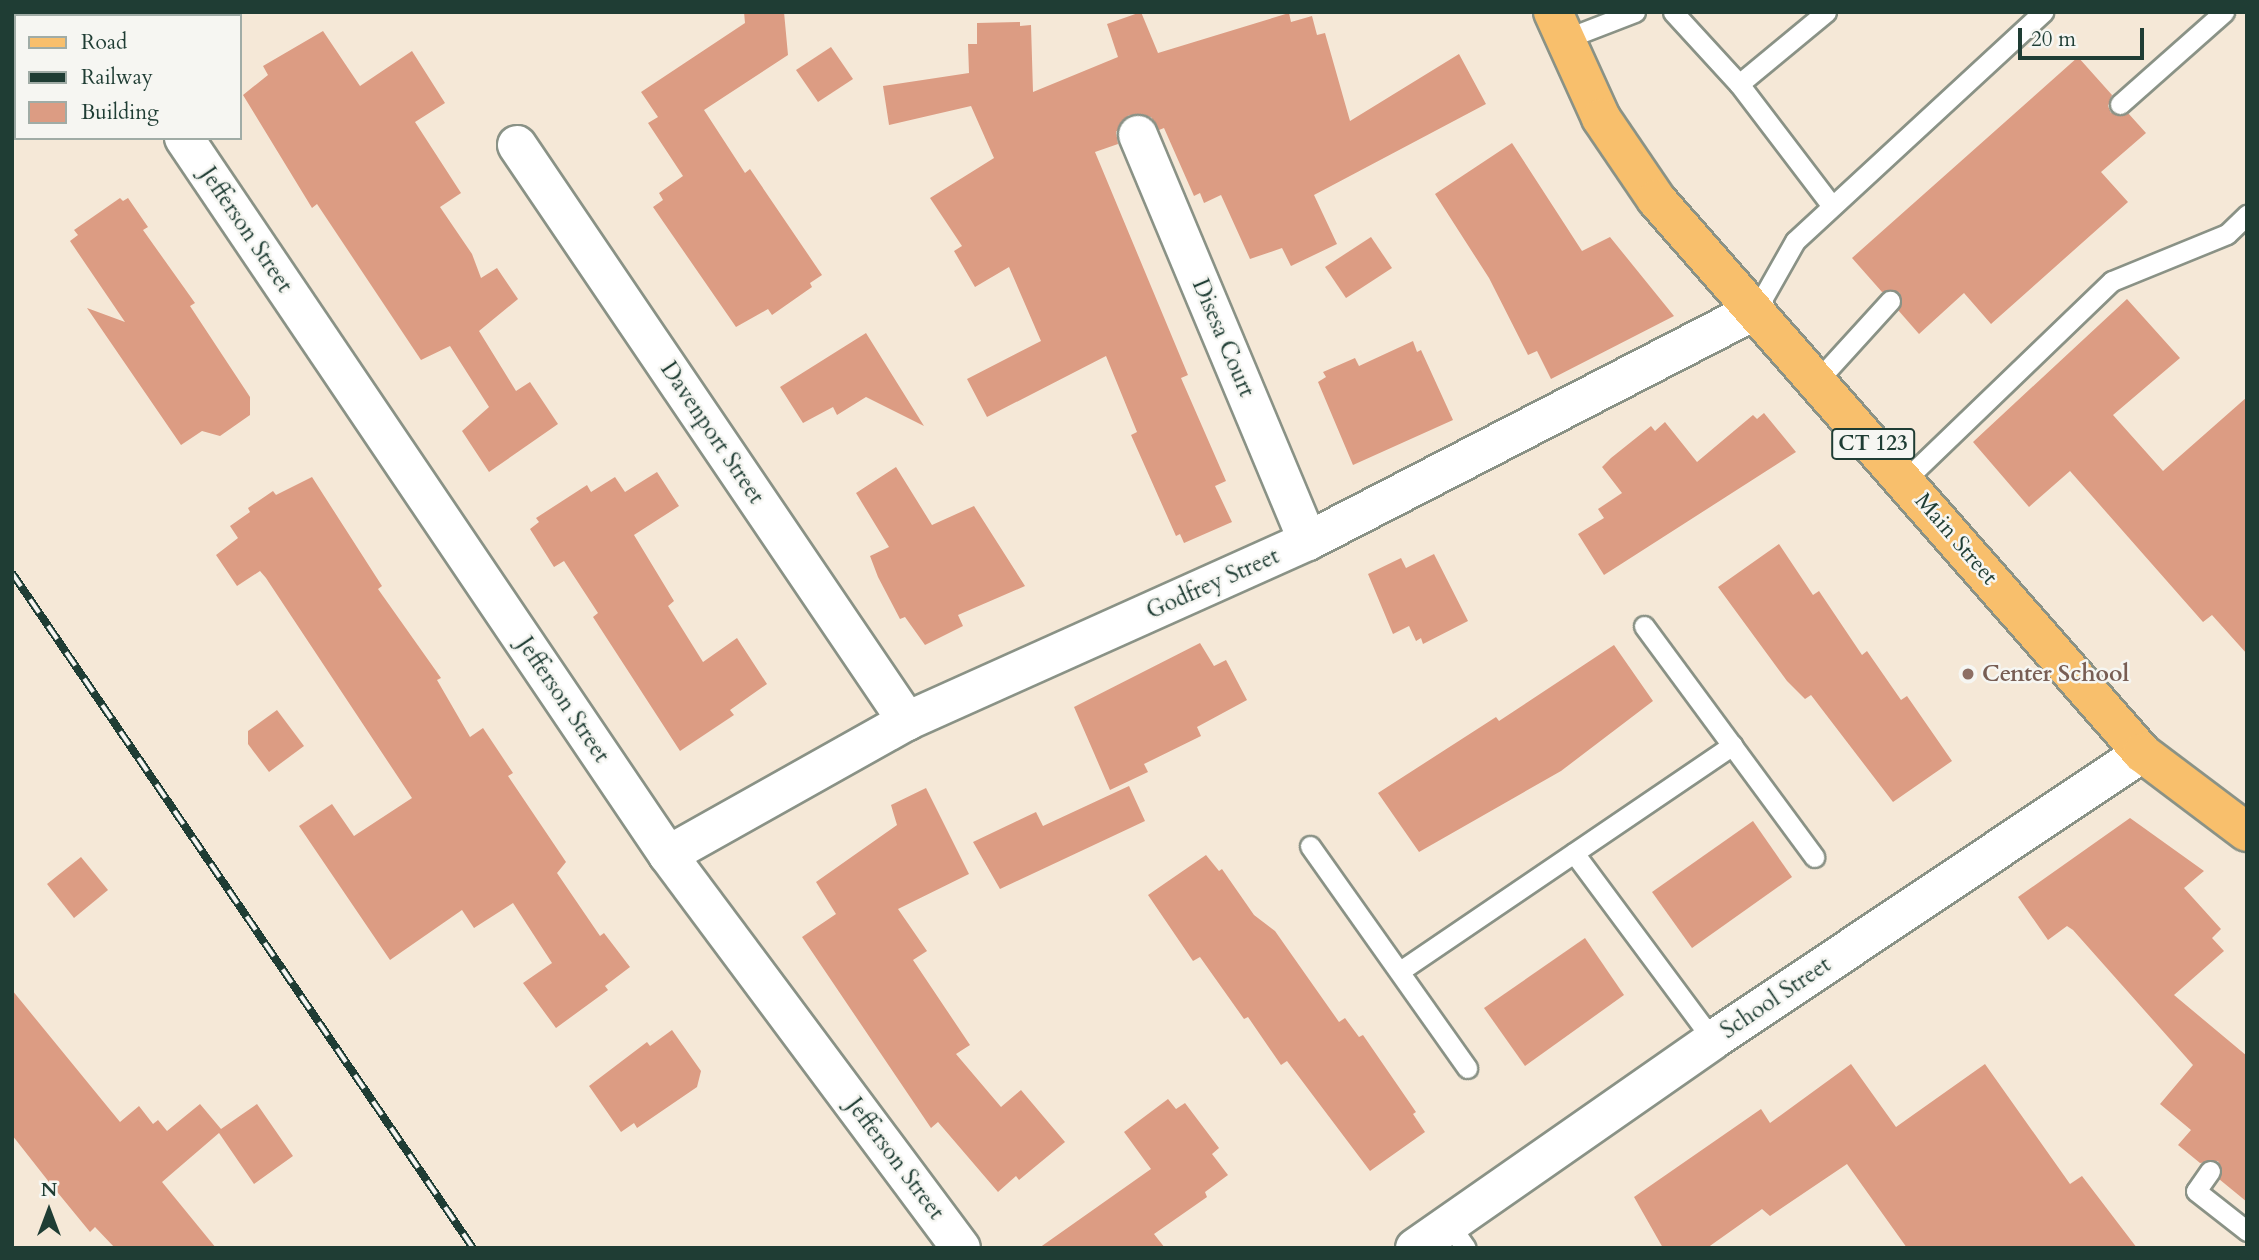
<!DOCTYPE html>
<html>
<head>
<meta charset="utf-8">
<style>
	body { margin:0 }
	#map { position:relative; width:2259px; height:1260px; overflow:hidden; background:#f5e8d7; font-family:Cardo,serif }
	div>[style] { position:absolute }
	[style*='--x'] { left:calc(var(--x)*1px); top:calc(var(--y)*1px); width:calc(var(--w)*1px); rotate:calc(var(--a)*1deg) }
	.building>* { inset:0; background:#dc9c83 }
	.roads { filter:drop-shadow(2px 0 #8a9286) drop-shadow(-2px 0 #8a9286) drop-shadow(0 2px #8a9286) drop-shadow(0 -2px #8a9286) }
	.service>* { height:19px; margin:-9.5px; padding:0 9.5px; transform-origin:9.5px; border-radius:9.5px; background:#fff }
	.minor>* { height:38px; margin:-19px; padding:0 19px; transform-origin:19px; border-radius:19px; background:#fff }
	.primary>* { height:38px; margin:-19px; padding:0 19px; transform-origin:19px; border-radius:19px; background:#f8bf6c }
	.rail>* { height:8px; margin-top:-4px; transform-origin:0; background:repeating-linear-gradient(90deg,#f6f6f2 0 16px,#1f3d34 0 32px); box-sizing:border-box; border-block:2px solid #1f3d34 }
	.dots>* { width:19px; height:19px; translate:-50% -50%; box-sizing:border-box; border:4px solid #f6f6f2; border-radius:50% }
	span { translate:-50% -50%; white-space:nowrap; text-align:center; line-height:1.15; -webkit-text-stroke:5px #f6f6f2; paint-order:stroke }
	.shield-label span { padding:2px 5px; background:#f6f6f2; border:2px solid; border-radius:5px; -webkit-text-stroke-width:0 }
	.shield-label { font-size:21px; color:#1f3d34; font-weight:700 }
	.street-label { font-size:23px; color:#1f3d34 }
	.education-label { font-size:23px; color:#785e54; font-weight:700 }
	.left { translate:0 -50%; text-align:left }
	.frame { position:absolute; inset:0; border:14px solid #1f3d34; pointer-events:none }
	.legend { position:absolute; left:14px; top:14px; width:228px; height:126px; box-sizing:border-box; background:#f6f6f2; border:2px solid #a0aca6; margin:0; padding:9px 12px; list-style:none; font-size:21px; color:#1f3d34 }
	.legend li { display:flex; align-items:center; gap:14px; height:35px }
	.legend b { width:35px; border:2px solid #a0aca6 }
	.north { position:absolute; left:14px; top:1176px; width:70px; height:70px; -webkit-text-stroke:5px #f6f6f2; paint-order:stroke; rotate:0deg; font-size:19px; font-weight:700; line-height:28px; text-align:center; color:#1f3d34 }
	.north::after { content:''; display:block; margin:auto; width:24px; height:32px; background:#1f3d34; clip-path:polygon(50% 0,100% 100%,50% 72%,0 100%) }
	.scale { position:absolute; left:2018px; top:28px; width:126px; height:32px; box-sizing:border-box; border:4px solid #1f3d34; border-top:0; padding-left:9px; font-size:21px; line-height:24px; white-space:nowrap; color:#1f3d34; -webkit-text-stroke:5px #f6f6f2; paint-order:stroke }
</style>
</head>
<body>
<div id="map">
	<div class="building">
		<div style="clip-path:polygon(744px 12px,784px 12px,788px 55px,704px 110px,745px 173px,750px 169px,822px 275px,810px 283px,812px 287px,772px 315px,768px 309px,736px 327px,653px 207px,663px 200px,659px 193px,683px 176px,648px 123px,658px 117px,641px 92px,745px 23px)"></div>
		<div style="clip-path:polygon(1141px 12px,1158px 53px,1289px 13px,1291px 22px,1312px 16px,1317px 35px,1325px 33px,1350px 121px,1459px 54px,1486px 104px,1314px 195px,1337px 244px,1291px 266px,1282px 248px,1250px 259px,1221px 195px,1204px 203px,1200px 193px,1194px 196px,1164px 128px,1159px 130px,1151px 117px,1129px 115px,1116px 132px,1118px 144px,1095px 152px,1188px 375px,1181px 378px,1226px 481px,1215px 486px,1232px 522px,1184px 543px,1180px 534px,1176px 536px,1131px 435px,1137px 432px,1106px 356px,987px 417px,967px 379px,1041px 341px,1009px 267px,975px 287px,954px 251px,962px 246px,930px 198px,994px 158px,971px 106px,889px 125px,883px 86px,969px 73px,968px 44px,977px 44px,977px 23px,1020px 22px,1020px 26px,1031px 25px,1033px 92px,1118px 57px,1107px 24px)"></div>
		<div style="clip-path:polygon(323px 31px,360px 86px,412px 51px,445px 103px,415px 122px,461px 193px,440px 207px,472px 254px,481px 278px,497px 268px,518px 299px,479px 331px,516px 391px,530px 382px,558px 424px,489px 472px,462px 431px,489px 407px,450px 346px,421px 360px,317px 204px,312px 208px,243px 95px,268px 75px,263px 66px)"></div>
		<div style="clip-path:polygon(831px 47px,853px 79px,818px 102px,796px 70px)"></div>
		<div style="clip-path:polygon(2078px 57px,2112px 95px,2108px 106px,2111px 113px,2128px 113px,2146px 133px,2101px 172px,2128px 202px,1991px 324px,1964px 293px,1919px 334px,1898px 310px,1902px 303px,1899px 292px,1882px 292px,1852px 258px)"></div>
		<div style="clip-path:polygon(1512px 143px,1582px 251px,1610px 237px,1674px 316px,1551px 379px,1537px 351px,1528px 355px,1489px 278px,1435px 194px)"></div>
		<div style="clip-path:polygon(120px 198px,123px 201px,128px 198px,148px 227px,143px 230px,195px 303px,190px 306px,250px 397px,250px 415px,220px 436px,202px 431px,181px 445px,87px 308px,125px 322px,70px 241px,78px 235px,74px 230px)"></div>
		<div style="clip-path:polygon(1371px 237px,1392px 268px,1346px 298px,1325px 267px)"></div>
		<div style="clip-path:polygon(2127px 299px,2180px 358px,2113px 415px,2163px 471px,2247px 397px,2247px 654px,2212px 615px,2203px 622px,2070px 471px,2029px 507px,1973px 442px)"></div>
		<div style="clip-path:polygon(866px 333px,924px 426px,866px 397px,837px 415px,833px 407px,803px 423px,780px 387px)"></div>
		<div style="clip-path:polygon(1413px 341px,1417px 352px,1421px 350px,1453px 420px,1353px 465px,1318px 382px,1326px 377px,1323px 372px,1355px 358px,1359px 366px)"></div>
		<div style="clip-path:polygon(1764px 413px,1796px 452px,1604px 575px,1578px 534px,1604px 518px,1598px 509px,1622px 493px,1602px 467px,1611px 458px,1651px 426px,1655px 431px,1665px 422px,1697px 462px,1753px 415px,1757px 419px)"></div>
		<div style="clip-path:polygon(896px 467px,932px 525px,974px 506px,1025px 586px,958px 615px,963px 626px,925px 645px,905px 617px,900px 619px,878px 577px,870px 556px,889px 547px,856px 493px)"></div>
		<div style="clip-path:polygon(657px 472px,679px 506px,634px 535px,674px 601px,668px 606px,703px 662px,737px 638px,767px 684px,730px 710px,734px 715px,680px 751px,593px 617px,598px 613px,564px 561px,554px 567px,530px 529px,539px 522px,536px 518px,587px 485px,591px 492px,615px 477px,625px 492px)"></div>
		<div style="clip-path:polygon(312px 477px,382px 586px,378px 589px,441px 678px,437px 680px,470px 737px,483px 728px,513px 773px,508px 776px,566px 862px,557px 873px,600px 936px,604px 933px,630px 967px,605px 986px,608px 990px,556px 1028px,523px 983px,552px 963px,513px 903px,474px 928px,462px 910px,390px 960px,299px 826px,332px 804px,354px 836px,412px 798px,266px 578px,260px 571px,237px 586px,216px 555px,238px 538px,230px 526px,250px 512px,248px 508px,273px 491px,276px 495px)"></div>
		<div style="clip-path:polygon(1779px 544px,1813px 595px,1819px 591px,1862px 655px,1867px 651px,1901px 700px,1907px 696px,1952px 761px,1893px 802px,1811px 695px,1805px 699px,1787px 681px,1718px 587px)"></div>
		<div style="clip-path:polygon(1434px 554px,1468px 621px,1423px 644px,1421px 638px,1416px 641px,1409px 626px,1393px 634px,1368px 574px,1401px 558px,1406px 568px)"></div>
		<div style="clip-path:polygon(1200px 643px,1214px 666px,1226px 660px,1247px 700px,1197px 727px,1201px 736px,1144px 764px,1148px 772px,1110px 790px,1074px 707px)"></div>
		<div style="clip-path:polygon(1614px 645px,1653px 701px,1561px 771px,1419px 852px,1378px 793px,1496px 717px,1499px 721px)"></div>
		<div style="clip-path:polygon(277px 710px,304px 746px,269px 772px,248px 744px,248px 731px)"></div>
		<div style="clip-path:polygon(1129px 786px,1145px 821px,1000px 889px,973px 842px,1036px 812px,1043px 826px)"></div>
		<div style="clip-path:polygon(926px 788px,969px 874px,898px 909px,927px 951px,913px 960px,970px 1045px,956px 1054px,1001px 1107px,1021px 1090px,1065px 1142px,1019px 1180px,1016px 1176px,998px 1192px,938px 1122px,931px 1128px,802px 937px,836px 914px,816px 882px,897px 825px,891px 805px)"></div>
		<div style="clip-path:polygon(2130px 818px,2204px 871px,2184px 888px,2221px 929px,2212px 938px,2224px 951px,2174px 995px,2247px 1056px,2247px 1202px,2219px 1179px,2222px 1171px,2218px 1161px,2200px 1163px,2178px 1145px,2191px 1130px,2160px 1104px,2193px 1065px,2073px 930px,2067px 926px,2048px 940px,2018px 897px)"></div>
		<div style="clip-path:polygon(1753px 821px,1792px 877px,1692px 948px,1652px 892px)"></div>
		<div style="clip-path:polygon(1206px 855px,1219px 871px,1222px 869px,1254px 915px,1275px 931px,1339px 1022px,1345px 1018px,1359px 1037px,1363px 1035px,1416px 1112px,1413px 1114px,1425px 1132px,1370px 1171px,1287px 1061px,1281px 1065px,1248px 1017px,1244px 1019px,1200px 957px,1193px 961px,1148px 895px)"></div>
		<div style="clip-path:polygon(81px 857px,108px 890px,74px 918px,47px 884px)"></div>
		<div style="clip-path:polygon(1585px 938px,1624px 995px,1525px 1066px,1484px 1008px)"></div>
		<div style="clip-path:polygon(12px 990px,120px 1122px,139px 1106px,153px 1124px,158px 1120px,167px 1131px,200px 1104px,221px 1129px,257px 1104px,293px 1156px,254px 1184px,219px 1133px,162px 1182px,216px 1248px,115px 1248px,95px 1227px,90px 1232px,49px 1182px,12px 1135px)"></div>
		<div style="clip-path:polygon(672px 1030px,701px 1071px,697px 1087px,637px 1128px,634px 1123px,621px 1132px,589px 1086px,647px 1042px,650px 1046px)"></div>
		<div style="clip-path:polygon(1851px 1064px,1896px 1127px,1985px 1064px,2070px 1184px,2082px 1176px,2137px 1248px,1907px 1248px,1847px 1164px,1770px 1216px,1762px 1209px,1707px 1248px,1663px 1248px,1634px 1197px,1761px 1109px,1770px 1123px)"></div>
		<div style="clip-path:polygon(1168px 1099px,1176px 1109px,1185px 1103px,1219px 1148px,1212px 1154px,1228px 1175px,1205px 1192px,1207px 1197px,1154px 1234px,1165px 1248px,1039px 1248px,1151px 1169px,1124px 1132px)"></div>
	</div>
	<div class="roads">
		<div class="service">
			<div style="--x:1673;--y:12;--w:98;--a:47.5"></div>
			<div style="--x:1739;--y:84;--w:113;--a:-39.6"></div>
			<div style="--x:1565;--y:39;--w:75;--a:-21.1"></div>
			<div style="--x:1739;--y:84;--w:153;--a:52.7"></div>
			<div style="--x:2120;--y:104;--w:139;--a:-41.5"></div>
			<div style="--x:1756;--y:310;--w:79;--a:-60.5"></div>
			<div style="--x:1795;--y:241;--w:338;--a:-42.7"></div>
			<div style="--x:1818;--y:380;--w:107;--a:-47.7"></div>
			<div style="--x:1905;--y:480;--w:287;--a:-43.9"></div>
			<div style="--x:2112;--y:281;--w:124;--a:-22.2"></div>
			<div style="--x:2227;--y:234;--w:28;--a:-44"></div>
			<div style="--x:1644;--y:626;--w:287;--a:53.6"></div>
			<div style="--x:1310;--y:846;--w:272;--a:54.7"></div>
			<div style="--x:1574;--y:853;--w:233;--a:53.4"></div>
			<div style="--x:1400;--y:971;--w:402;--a:-34.2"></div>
			<div style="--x:2210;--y:1171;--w:24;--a:125"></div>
			<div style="--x:2196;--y:1191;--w:65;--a:38.1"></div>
			<div style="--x:1449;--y:1224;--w:29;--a:55"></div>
		</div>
		<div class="minor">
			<div style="--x:58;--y:12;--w:10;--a:24"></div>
			<div style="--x:1138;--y:135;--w:440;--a:67.3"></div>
			<div style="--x:184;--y:138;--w:865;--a:55.98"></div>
			<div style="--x:668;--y:855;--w:490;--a:53.3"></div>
			<div style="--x:517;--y:145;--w:696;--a:55.9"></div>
			<div style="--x:668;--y:855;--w:274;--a:-29.3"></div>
			<div style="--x:907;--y:721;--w:440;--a:-24.2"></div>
			<div style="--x:1308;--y:541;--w:504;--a:-27.28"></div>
			<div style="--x:1415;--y:1248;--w:363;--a:-34.9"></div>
			<div style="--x:1713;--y:1040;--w:516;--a:-33.78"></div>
		</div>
		<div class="primary">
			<div style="--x:1553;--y:12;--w:116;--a:65.6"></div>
			<div style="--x:1601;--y:118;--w:98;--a:55.8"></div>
			<div style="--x:1656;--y:199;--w:737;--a:48.74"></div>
			<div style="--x:2142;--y:753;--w:131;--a:37"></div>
		</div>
	</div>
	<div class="rail">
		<div style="--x:12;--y:573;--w:817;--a:55.67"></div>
	</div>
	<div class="dots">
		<div style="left:1968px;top:674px;background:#8d6e63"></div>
	</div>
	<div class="shield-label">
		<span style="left:1873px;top:444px">CT 123</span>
	</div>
	<div class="street-label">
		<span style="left:246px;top:230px;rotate:56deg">Jefferson Street</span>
		<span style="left:1223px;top:338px;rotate:67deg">Disesa Court</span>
		<span style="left:712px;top:433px;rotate:56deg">Davenport Street</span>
		<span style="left:1956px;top:539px;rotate:49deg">Main Street</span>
		<span style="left:1213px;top:584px;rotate:-24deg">Godfrey Street</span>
		<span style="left:563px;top:700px;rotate:56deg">Jefferson Street</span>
		<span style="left:1776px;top:998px;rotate:-34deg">School Street</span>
		<span style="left:895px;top:1159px;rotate:53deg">Jefferson Street</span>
	</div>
	<div class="education-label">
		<span class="left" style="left:1982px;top:674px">Center School</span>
	</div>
	<div class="frame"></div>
	<ul class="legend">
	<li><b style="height:9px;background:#f8bf6c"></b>Road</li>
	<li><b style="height:9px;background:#1f3d34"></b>Railway</li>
	<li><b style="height:19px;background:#dc9c83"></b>Building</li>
	</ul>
	<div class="north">N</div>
	<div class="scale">20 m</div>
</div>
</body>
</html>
